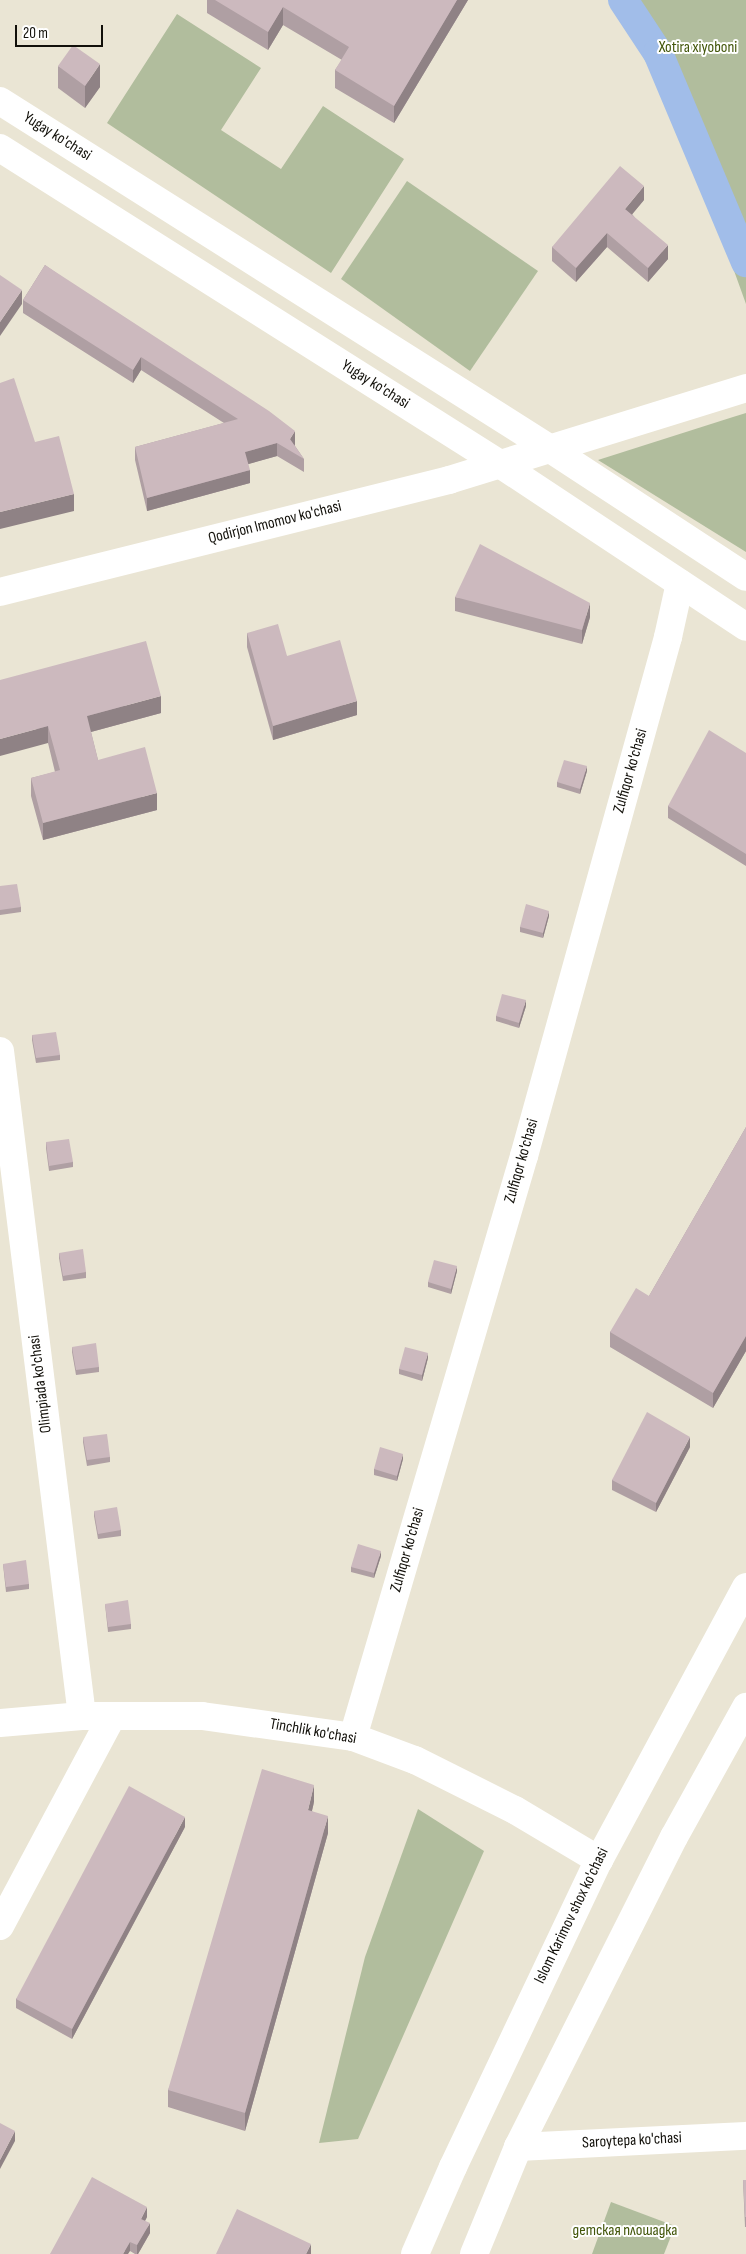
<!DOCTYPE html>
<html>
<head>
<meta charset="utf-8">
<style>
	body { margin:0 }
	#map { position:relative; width:746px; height:2254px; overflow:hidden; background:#eae5d4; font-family:"Sofia Sans Condensed",sans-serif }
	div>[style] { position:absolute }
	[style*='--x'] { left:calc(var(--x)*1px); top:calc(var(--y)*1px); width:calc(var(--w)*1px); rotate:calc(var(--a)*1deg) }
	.green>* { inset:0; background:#b1bd9d }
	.canal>* { height:30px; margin:-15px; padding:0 15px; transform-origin:15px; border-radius:15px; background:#a1bde9 }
	.minor>* { height:28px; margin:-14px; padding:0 14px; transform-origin:14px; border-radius:14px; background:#fff }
	.major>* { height:28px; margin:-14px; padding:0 14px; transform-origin:14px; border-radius:14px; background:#fff }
	.wall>* { inset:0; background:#af9fa3 }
	.shaded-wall>* { inset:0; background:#8f8285 }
	.building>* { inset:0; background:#ccb9be }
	span { translate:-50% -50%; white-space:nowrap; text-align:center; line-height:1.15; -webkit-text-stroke:4px #fff; paint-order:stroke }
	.park-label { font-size:16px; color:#42560a }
	.street-label { font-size:16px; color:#12100a }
	.scale { position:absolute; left:15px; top:25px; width:88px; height:22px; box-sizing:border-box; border:2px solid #12100a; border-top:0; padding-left:6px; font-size:15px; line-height:18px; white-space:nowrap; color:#12100a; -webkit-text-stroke:4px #fff; paint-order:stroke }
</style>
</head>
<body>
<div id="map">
	<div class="green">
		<div style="clip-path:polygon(626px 0,746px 0,746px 304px,706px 193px)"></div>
		<div style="clip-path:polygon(177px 14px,261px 68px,221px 130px,281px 169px,323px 106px,404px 159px,331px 273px,107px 123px)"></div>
		<div style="clip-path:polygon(407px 181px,538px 271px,470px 371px,341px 279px)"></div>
		<div style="clip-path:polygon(746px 413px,746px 552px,598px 460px,733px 417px)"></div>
		<div style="clip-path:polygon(418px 1809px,484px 1851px,358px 2139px,319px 2143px,365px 1957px)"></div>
		<div style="clip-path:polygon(611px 2202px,675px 2226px,664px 2254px,592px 2254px)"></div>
	</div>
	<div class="canal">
		<div style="--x:623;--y:0;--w:64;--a:56.6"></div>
		<div style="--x:658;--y:53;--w:227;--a:67.2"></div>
	</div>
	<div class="minor">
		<div style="--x:0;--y:592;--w:463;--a:-14"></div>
		<div style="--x:449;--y:480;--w:311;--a:-17.2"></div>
		<div style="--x:0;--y:1051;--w:670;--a:82.97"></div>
		<div style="--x:0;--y:1723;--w:82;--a:-4.9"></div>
		<div style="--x:82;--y:1716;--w:120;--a:0"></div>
		<div style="--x:202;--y:1716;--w:152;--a:7.9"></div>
		<div style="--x:353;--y:1737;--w:66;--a:20.4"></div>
		<div style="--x:415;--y:1760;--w:112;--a:26.6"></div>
		<div style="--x:515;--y:1810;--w:98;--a:30.8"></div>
		<div style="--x:353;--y:1737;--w:606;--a:-73.6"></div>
		<div style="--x:524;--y:1156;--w:539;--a:-74.49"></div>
		<div style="--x:668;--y:637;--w:55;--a:-77.5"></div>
		<div style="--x:0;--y:1926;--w:238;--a:-61.9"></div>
	</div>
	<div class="major">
		<div style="--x:0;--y:101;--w:649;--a:32.3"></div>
		<div style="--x:549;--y:448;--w:235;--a:33.2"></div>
		<div style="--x:0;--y:148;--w:591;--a:32.29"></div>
		<div style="--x:500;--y:464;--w:295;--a:33.5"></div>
		<div style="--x:518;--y:2147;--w:228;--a:-2.8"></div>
		<div style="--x:415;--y:2254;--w:95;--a:-66.4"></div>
		<div style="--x:453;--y:2167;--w:340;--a:-64.6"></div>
		<div style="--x:599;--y:1860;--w:310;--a:-61.7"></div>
		<div style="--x:474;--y:2254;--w:116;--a:-67.6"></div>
		<div style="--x:518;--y:2147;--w:347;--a:-63.3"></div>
		<div style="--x:674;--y:1837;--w:149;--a:-61"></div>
	</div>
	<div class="wall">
		<div style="clip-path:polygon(207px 0,468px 0,394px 123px,335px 88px,335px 70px,342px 60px,283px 25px,268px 50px,207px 13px)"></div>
		<div style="clip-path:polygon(58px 66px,100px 87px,85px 108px,58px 88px)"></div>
		<div style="clip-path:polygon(644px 200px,632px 214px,668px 259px,648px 282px,607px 247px,576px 282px,552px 261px,552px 247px)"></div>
		<div style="clip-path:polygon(45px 265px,295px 444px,295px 446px,304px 459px,304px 472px,277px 456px,248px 464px,250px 483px,147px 511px,135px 460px,135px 447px,224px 423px,141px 370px,133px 383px,23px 313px,23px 300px)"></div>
		<div style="clip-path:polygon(455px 597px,590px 617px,582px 644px,455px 611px)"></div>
		<div style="clip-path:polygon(247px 633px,287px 656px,357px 715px,273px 740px,247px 647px)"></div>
		<div style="clip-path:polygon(0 680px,161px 713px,91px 732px,98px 760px,157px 810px,43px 840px,31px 796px,31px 778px,55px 772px,48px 743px)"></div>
		<div style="clip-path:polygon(746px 753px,746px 866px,668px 818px,668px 806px)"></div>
		<div style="clip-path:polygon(587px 771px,580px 794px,557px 787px,557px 782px)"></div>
		<div style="clip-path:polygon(0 886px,21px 907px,21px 912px,0 915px)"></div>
		<div style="clip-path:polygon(549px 916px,543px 938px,520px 932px,520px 927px)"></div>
		<div style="clip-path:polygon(526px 1006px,519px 1028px,496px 1021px,496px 1016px)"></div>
		<div style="clip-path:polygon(32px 1035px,60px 1055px,60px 1060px,36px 1063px,32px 1040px)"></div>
		<div style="clip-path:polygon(746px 1127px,746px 1351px,713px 1408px,610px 1347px,610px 1332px,649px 1296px)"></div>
		<div style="clip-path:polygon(46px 1142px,73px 1162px,73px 1167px,49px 1171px,46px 1148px)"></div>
		<div style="clip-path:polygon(59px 1253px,86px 1272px,86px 1278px,63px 1281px,59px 1258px)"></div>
		<div style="clip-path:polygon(457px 1271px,451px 1294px,428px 1287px,428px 1282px)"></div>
		<div style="clip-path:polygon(72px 1347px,99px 1367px,99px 1372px,76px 1375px,72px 1352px)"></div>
		<div style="clip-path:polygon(428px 1358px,422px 1381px,399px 1374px,399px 1369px)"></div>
		<div style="clip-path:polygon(83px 1437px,110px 1457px,110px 1462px,87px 1466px,83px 1442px)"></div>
		<div style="clip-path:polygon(690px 1447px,656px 1512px,612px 1490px,612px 1480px)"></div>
		<div style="clip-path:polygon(403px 1459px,397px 1481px,374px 1475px,374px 1469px)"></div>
		<div style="clip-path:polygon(94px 1511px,121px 1530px,121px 1536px,98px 1539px,94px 1516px)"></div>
		<div style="clip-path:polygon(381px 1556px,374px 1578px,351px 1572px,351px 1567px)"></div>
		<div style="clip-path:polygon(3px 1564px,29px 1584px,29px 1589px,6px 1592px)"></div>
		<div style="clip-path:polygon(105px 1604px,131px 1624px,131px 1629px,108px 1632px)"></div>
		<div style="clip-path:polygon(314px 1802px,312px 1811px,328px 1833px,245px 2131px,168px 2107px,168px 2090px)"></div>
		<div style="clip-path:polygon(185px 1827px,72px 2039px,16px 2008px,16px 1999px)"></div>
		<div style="clip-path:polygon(743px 2180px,746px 2180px,746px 2227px,745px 2227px)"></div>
		<div style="clip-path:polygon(147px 2217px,145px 2221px,150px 2233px,138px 2254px,135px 2254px,130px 2251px,50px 2254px)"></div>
	</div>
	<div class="shaded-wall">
		<div style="clip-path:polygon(457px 0,468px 0,394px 123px,394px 106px)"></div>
		<div style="clip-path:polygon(283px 7px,283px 25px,268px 50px,268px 32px)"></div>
		<div style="clip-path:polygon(100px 64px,100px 87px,85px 108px,85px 86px)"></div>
		<div style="clip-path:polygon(644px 186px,644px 200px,625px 223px,625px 209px)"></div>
		<div style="clip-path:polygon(607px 233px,607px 247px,576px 282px,576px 268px)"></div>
		<div style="clip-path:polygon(668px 245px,668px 259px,648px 282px,648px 268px)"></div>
		<div style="clip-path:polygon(22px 290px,22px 304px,0 336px,0 322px)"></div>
		<div style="clip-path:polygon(141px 357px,141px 370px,133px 383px,133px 370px)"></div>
		<div style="clip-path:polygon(295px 431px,295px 444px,291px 451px,290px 439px)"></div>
		<div style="clip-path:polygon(277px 443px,277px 456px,245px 465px,245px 452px)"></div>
		<div style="clip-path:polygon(250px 470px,250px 483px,147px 511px,147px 498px)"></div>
		<div style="clip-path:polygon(74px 494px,74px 511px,0 529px,0 512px)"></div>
		<div style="clip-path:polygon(590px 603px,590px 617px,582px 644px,582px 630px)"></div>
		<div style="clip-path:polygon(161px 696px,161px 713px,87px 733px,87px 716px)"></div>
		<div style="clip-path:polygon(357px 701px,357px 715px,273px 740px,273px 726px)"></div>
		<div style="clip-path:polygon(48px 726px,48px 743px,0 756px,0 739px)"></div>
		<div style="clip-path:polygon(587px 766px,587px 771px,580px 794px,580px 789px)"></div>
		<div style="clip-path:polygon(157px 793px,157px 810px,43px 840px,43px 823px)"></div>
		<div style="clip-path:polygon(549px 911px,549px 916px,543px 938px,543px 933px)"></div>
		<div style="clip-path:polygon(526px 1000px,526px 1006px,519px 1028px,519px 1023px)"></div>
		<div style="clip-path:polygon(457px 1266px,457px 1271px,451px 1294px,451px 1289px)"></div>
		<div style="clip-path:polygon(746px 1336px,746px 1351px,713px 1408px,713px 1393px)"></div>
		<div style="clip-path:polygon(428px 1353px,428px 1358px,422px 1381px,422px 1375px)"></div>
		<div style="clip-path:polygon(690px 1437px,690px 1447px,656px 1512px,656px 1503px)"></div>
		<div style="clip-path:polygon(403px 1454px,403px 1459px,397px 1481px,397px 1476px)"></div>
		<div style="clip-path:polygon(381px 1551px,381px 1556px,374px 1578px,374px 1573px)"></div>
		<div style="clip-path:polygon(314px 1785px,314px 1802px,308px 1827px,308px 1810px)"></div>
		<div style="clip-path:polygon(328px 1816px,328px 1833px,245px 2131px,245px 2113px)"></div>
		<div style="clip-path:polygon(185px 1817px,185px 1827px,72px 2039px,72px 2029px)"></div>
		<div style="clip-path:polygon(15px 2131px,15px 2141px,0 2169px,0 2160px)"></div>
		<div style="clip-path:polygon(147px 2207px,147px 2217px,141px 2228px,141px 2219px)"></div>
		<div style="clip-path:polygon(150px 2223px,150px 2233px,138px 2254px,137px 2254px,137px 2245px)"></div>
		<div style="clip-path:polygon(130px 2242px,130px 2251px,128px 2254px,123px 2254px)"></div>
		<div style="clip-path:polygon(311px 2244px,311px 2254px,306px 2254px)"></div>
	</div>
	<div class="building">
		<div style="clip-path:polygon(215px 0,457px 0,394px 106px,335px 70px,349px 47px,283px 7px,268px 32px)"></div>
		<div style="clip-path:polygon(73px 45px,100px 64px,85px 86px,58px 66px)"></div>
		<div style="clip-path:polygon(620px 166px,644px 186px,625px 209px,668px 245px,648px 268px,607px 233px,576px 268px,552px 247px)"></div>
		<div style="clip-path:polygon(45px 265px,269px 411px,295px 431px,290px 439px,304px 459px,277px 443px,245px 452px,250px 470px,147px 498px,135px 447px,238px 419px,141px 357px,133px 370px,23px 300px)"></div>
		<div style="clip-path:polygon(0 275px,22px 290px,0 322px)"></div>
		<div style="clip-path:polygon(14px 378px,35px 442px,59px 436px,74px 494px,0 512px,0 383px)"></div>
		<div style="clip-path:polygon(480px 544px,590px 603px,582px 630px,455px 597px)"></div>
		<div style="clip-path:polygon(278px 624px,287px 656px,340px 640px,357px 701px,273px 726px,247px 633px)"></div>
		<div style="clip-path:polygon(146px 641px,161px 696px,87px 716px,98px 760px,145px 747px,157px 793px,43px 823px,31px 778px,60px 770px,48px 726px,0 739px,0 680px)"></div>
		<div style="clip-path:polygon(709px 730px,746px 753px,746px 854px,668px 806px)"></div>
		<div style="clip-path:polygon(564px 760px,587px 766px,580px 789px,557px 782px)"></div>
		<div style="clip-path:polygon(17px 884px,21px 907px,0 910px,0 886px)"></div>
		<div style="clip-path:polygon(526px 904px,549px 911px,543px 933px,520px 927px)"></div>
		<div style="clip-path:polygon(502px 994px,526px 1000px,519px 1023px,496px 1016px)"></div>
		<div style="clip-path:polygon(56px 1032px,60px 1055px,36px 1058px,32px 1035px)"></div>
		<div style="clip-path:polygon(746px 1127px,746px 1336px,713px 1393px,610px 1332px,636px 1288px,649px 1296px)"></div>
		<div style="clip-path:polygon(69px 1139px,73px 1162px,49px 1166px,46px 1142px)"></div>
		<div style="clip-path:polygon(83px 1249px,86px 1272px,63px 1276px,59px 1253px)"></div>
		<div style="clip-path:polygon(434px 1260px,457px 1266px,451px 1289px,428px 1282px)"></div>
		<div style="clip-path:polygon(96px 1343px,99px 1367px,76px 1370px,72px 1347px)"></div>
		<div style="clip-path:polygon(405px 1347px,428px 1353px,422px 1375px,399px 1369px)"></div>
		<div style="clip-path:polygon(647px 1412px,690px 1437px,656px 1503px,612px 1480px)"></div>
		<div style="clip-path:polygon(107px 1434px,110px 1457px,87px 1460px,83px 1437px)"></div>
		<div style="clip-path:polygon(380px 1447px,403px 1454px,397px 1476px,374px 1469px)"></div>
		<div style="clip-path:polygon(117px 1507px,121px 1530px,98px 1534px,94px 1511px)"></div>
		<div style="clip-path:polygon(358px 1544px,381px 1551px,374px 1573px,351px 1567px)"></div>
		<div style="clip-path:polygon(26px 1560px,29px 1584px,6px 1587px,3px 1564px)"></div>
		<div style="clip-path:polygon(128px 1600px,131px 1624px,108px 1627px,105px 1604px)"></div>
		<div style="clip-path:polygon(262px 1769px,314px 1785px,308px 1810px,328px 1816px,245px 2113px,168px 2090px)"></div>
		<div style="clip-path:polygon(129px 1786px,185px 1817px,72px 2029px,16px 1999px)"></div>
		<div style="clip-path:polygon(0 2123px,15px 2131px,0 2160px)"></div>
		<div style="clip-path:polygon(92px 2177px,147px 2207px,141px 2219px,150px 2223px,137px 2245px,130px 2242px,123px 2254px,50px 2254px)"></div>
		<div style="clip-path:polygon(743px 2180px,746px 2180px,746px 2217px,745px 2217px)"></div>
		<div style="clip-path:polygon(237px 2209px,311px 2244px,306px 2254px,216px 2254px)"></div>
	</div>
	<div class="park-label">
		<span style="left:698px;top:48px">Xotira xiyoboni</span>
		<span style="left:625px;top:2231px">детская плошадка</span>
	</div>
	<div class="street-label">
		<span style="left:57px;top:137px;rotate:32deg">Yugay ko'chasi</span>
		<span style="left:375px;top:385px;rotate:32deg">Yugay ko'chasi</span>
		<span style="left:275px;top:523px;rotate:-14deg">Qodirjon Imomov ko'chasi</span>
		<span style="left:631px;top:771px;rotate:-74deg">Zulfiqor ko'chasi</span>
		<span style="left:522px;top:1161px;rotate:-74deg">Zulfiqor ko'chasi</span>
		<span style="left:41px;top:1384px;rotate:-97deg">Olimpiada ko'chasi</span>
		<span style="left:408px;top:1550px;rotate:-74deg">Zulfiqor ko'chasi</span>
		<span style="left:313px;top:1732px;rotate:10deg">Tinchlik ko'chasi</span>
		<span style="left:572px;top:1916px;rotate:-64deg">Islom Karimov shox ko'chasi</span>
		<span style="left:632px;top:2141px;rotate:-3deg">Saroytepa ko'chasi</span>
	</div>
	<div class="scale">20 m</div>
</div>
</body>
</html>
